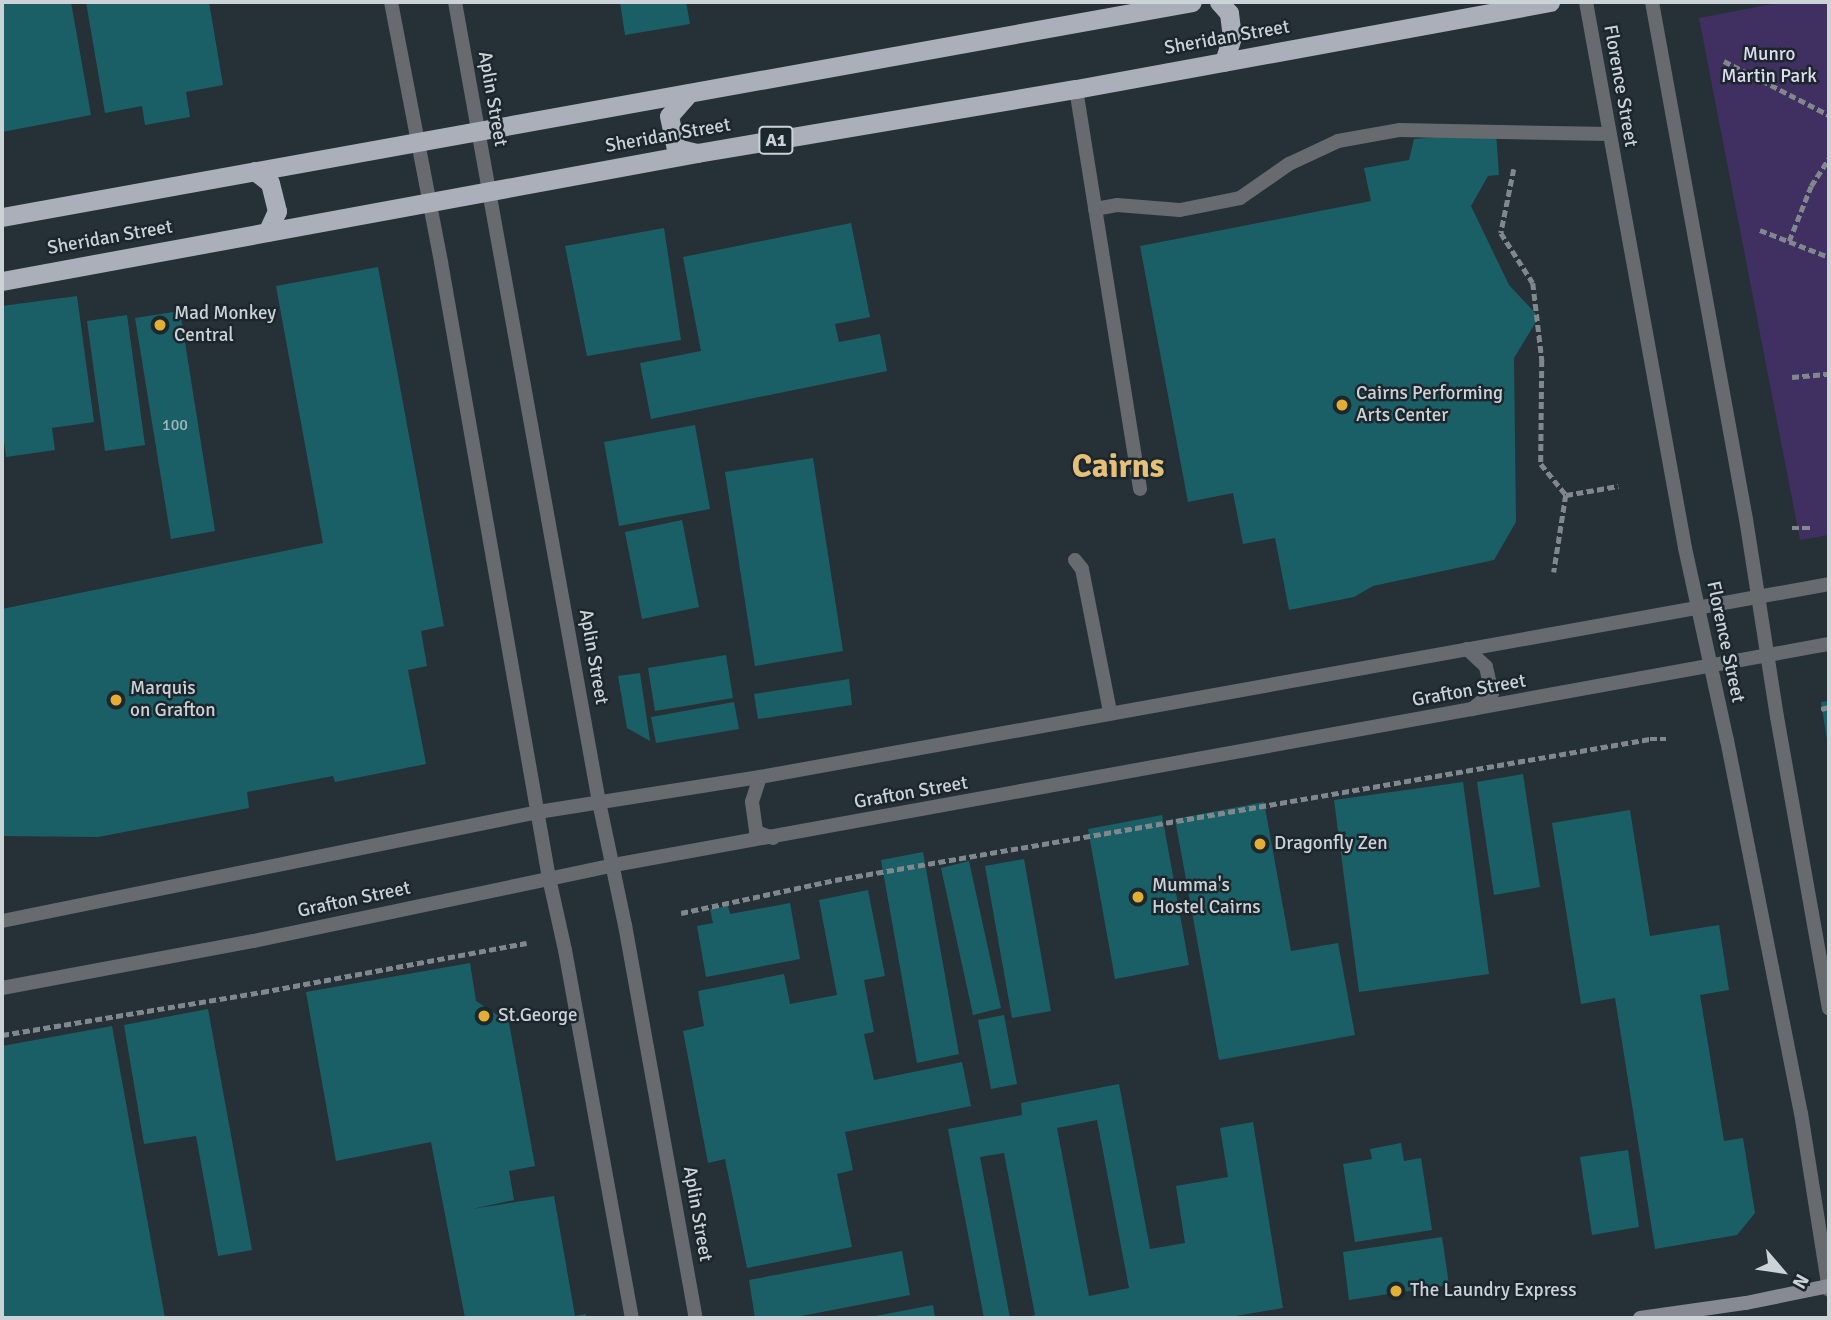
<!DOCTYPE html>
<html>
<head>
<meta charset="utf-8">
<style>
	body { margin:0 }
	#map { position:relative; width:1831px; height:1320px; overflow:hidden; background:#263037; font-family:Signika,sans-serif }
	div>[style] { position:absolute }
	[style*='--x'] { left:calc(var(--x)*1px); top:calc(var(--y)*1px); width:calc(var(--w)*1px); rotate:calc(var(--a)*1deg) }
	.green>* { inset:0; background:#402f61 }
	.building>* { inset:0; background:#1b5f66 }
	.path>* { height:4.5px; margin-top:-2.25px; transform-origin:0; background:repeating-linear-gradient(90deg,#80888d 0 7px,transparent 0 10.5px) }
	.service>* { height:14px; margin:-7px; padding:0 7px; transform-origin:7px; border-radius:7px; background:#676a6f }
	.tertiary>* { height:14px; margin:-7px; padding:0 7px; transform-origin:7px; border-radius:7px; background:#676a6f }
	.secondary>* { height:14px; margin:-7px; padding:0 7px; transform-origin:7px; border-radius:7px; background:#878a92 }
	.trunk>* { height:19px; margin:-9.5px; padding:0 9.5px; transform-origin:9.5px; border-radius:9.5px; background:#aaafba }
	.dots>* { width:19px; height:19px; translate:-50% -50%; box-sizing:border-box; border:4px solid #1c262d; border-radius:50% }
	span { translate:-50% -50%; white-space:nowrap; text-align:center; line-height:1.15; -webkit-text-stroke:5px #1c262d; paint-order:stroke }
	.number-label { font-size:16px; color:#a0b6bb }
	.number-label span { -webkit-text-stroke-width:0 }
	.shield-label span { padding:2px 5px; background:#1c262d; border:2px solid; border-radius:5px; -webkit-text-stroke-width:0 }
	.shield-label { font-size:18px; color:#ccd3d7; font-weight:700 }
	.street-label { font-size:19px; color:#ccd3d7 }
	.park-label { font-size:19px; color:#e0dbf0 }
	.poi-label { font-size:19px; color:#ccd3d7 }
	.left { translate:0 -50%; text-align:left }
	.town-label { font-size:33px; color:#e5c078; font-weight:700 }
	.frame { position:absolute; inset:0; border:4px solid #ccd3d7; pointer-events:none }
	.north { position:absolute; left:1747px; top:1236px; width:70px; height:70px; -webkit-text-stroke:5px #1c262d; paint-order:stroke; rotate:119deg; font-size:19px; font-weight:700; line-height:28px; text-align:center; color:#ccd3d7 }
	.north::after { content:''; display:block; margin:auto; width:24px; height:32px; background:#ccd3d7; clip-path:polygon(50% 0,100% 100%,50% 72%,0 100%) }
</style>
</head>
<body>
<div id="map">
	<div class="green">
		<div style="clip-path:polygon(1783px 2px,1829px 2px,1829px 535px,1800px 540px,1699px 18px)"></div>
	</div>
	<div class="building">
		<div style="clip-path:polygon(2px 2px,71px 2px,91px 115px,2px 132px)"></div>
		<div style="clip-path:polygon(86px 2px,209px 2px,223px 85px,186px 92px,190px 117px,145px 125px,142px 106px,105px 113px)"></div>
		<div style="clip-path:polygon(620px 2px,686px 2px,690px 24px,625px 35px)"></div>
		<div style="clip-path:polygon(1496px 132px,1499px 175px,1488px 176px,1471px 206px,1509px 285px,1539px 317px,1514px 358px,1516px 522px,1494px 560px,1373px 586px,1354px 597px,1289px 610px,1275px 538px,1243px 544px,1233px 493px,1188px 502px,1140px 246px,1371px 201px,1364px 168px,1409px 160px,1414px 139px)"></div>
		<div style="clip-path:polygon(851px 223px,870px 317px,835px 324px,839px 342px,880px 334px,887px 371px,651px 419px,640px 363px,701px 351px,683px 257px)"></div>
		<div style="clip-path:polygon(664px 228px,681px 340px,587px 356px,565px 246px)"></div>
		<div style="clip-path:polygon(378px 267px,444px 626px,421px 631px,427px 666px,408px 670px,426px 764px,335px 782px,333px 776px,247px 792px,249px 808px,98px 837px,2px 836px,2px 609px,323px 543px,276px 286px)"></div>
		<div style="clip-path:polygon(77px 296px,94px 422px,52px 428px,55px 450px,6px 457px,2px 427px,2px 306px)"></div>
		<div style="clip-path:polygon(180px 311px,215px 531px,171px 539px,135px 318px)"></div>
		<div style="clip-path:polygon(127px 315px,145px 445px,105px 451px,87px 321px)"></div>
		<div style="clip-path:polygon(695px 425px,710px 509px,619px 526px,604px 442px)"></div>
		<div style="clip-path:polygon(813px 458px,843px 651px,755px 666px,725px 472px)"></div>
		<div style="clip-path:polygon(682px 520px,699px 607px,642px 619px,625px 532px)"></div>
		<div style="clip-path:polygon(726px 655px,733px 698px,655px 711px,648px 668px)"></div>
		<div style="clip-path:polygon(640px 673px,650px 741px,627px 728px,618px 676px)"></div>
		<div style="clip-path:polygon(849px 679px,852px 705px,758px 719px,754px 694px)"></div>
		<div style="clip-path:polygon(1829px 701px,1829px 746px,1828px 746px,1821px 702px)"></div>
		<div style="clip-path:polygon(734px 702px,739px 729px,656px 743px,651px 717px)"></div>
		<div style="clip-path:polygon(1523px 774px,1540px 887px,1494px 895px,1477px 782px)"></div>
		<div style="clip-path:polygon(1463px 782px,1489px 974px,1359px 992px,1334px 800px)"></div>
		<div style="clip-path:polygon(1264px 802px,1291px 951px,1338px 943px,1355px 1035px,1219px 1060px,1175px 819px)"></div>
		<div style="clip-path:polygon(1630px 810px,1650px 936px,1719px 925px,1729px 990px,1700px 995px,1724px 1141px,1743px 1138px,1755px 1213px,1737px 1235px,1655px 1249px,1615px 998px,1581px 1004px,1552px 823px)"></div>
		<div style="clip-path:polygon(1162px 815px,1189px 965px,1115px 979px,1088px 829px)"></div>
		<div style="clip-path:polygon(923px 852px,959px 1054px,917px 1063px,881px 860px)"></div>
		<div style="clip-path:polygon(1024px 859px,1051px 1011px,1012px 1018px,985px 866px)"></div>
		<div style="clip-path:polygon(969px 861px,1001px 1008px,973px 1015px,941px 868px)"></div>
		<div style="clip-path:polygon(868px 890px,885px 976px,864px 980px,874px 1032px,864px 1034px,874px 1080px,962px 1062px,971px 1106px,845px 1132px,853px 1170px,837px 1174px,852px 1247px,747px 1268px,725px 1159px,708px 1163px,683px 1031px,704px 1026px,698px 991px,784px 974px,790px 1004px,837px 995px,819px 900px)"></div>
		<div style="clip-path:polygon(790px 903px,800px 959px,706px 977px,697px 926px,713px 923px,710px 909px,728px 906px,730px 914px)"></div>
		<div style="clip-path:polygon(470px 963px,476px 1001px,509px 1023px,535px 1166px,509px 1171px,514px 1200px,472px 1209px,554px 1196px,575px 1316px,586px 1314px,586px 1318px,465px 1318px,431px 1142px,336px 1161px,306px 992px)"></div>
		<div style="clip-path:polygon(208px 1009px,252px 1250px,218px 1256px,196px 1136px,144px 1144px,124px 1025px)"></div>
		<div style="clip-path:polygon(1004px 1015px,1017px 1084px,991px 1089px,978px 1020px)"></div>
		<div style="clip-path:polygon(112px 1026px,165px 1318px,2px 1318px,2px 1046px)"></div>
		<div style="clip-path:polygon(evenodd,1119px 1084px,1150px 1249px,1185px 1243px,1176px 1186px,1228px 1177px,1220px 1128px,1253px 1122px,1283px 1308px,1224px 1318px,1024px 1318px,1035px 1315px,1004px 1153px,980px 1157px,1010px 1318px,984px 1318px,948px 1129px,1022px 1115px,1021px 1103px,1119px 1084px,1097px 1120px,1129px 1288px,1089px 1296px,1057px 1128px,1097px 1120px)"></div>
		<div style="clip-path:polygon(1401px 1143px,1404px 1161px,1421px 1158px,1432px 1230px,1355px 1242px,1343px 1164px,1372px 1159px,1370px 1149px)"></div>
		<div style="clip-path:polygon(1628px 1150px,1639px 1227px,1592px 1235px,1580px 1157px)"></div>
		<div style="clip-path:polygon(1442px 1237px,1449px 1285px,1349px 1300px,1343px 1252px)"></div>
		<div style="clip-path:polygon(902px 1251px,910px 1295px,791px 1318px,755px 1318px,749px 1280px)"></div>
		<div style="clip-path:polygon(933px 1305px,935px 1318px,870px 1318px,870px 1317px)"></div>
	</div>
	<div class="path">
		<div style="--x:1724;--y:61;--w:118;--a:27.2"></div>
		<div style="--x:1514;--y:169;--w:65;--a:101.5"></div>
		<div style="--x:1501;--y:233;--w:59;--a:57.4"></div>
		<div style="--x:1533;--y:283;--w:78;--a:83.3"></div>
		<div style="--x:1542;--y:360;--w:104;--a:90.6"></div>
		<div style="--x:1541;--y:464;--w:40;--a:51"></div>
		<div style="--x:1566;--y:495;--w:78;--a:98.9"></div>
		<div style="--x:1760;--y:230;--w:74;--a:21.4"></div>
		<div style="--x:1789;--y:241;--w:59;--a:-68.2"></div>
		<div style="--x:1811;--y:186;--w:33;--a:-57"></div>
		<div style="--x:1792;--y:377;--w:37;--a:-5"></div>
		<div style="--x:1566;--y:495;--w:53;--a:-9.8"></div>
		<div style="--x:1792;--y:528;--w:20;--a:0"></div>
		<div style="--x:1821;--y:709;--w:8;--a:-14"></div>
		<div style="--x:681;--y:913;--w:157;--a:-12.1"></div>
		<div style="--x:835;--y:880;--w:827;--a:-9.82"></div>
		<div style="--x:1650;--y:739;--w:16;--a:0"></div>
		<div style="--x:2;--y:1035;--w:264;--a:-9.4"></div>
		<div style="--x:262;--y:992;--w:269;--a:-10.5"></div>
	</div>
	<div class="service">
		<div style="--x:1076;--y:89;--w:405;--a:80.9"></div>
		<div style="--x:1095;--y:209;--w:22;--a:-10"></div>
		<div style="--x:1117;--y:205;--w:63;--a:4.5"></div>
		<div style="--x:1180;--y:210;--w:61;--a:-11.3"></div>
		<div style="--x:1240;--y:198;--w:60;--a:-34.8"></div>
		<div style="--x:1289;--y:164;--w:54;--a:-25.1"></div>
		<div style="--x:1338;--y:141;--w:63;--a:-10.1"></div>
		<div style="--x:1400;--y:130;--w:209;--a:1.1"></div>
		<div style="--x:1075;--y:560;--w:11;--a:52"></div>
		<div style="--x:1082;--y:569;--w:146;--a:78.9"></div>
	</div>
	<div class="tertiary">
		<div style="--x:391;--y:2;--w:265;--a:79.1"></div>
		<div style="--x:441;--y:262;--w:625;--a:80.06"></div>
		<div style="--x:549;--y:878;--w:74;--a:77.5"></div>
		<div style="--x:565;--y:950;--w:374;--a:79.7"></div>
		<div style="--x:455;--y:2;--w:813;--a:79.8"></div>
		<div style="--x:599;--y:802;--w:126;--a:78.1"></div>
		<div style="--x:625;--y:925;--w:399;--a:79.8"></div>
		<div style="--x:1586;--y:2;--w:555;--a:79.72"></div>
		<div style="--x:1685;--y:548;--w:197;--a:77.7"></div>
		<div style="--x:1727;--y:740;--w:380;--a:78.8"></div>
		<div style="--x:1801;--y:1113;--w:179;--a:81"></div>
		<div style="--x:1652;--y:2;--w:525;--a:79.7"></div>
		<div style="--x:1746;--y:519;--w:200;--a:81.1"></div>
		<div style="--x:1777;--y:717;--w:296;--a:79.9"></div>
		<div style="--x:1467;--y:649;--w:26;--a:43"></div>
		<div style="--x:1486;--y:667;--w:27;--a:77"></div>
		<div style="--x:1492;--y:693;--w:26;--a:141"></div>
		<div style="--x:760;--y:777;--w:26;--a:108"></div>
		<div style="--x:752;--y:802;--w:30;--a:82"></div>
		<div style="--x:756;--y:832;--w:18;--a:19"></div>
		<div style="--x:2;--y:921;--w:547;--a:-11.49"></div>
		<div style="--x:538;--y:812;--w:225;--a:-9"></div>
		<div style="--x:760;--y:777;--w:1086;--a:-10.23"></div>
		<div style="--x:2;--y:988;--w:256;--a:-10.6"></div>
		<div style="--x:254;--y:941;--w:368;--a:-11.9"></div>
		<div style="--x:614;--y:865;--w:1235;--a:-10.31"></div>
	</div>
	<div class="secondary">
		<div style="--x:1640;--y:1318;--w:107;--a:-8.1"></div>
		<div style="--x:1746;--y:1303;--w:85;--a:-11.6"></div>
	</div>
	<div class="trunk">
		<div style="--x:1219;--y:2;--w:15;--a:48"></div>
		<div style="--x:1229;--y:13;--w:24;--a:83"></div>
		<div style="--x:1232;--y:37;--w:26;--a:108"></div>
		<div style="--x:689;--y:93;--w:30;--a:131"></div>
		<div style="--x:669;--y:116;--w:33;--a:78"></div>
		<div style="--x:676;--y:148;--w:21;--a:14"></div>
		<div style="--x:255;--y:171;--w:19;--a:39"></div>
		<div style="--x:270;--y:183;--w:29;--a:76"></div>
		<div style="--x:277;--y:211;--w:23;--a:115"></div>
		<div style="--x:2;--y:217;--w:1209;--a:-10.24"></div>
		<div style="--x:2;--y:281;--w:707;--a:-10.44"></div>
		<div style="--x:697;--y:153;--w:384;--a:-9.6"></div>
		<div style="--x:1076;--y:89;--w:482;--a:-10.4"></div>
	</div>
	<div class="dots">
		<div style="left:160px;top:325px;background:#e4ae35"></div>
		<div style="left:1342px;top:405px;background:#e4ae35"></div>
		<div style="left:116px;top:700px;background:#e4ae35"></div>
		<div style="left:1260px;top:844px;background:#e4ae35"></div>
		<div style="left:1138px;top:897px;background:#e4ae35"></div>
		<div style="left:484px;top:1016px;background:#e4ae35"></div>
		<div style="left:1396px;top:1291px;background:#e4ae35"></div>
	</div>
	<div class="number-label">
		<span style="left:175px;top:425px">100</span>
	</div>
	<div class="shield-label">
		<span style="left:776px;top:140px">A1</span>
	</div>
	<div class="street-label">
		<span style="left:1227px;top:38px;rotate:-10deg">Sheridan Street</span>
		<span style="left:1620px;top:86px;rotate:80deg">Florence Street</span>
		<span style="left:492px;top:99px;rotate:80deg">Aplin Street</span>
		<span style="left:668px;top:136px;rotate:-10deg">Sheridan Street</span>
		<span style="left:110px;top:238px;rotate:-10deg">Sheridan Street</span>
		<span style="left:1725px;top:642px;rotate:78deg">Florence Street</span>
		<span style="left:593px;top:657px;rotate:80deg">Aplin Street</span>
		<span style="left:1469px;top:691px;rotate:-10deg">Grafton Street</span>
		<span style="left:911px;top:793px;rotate:-10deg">Grafton Street</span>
		<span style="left:354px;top:900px;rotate:-12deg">Grafton Street</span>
		<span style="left:697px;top:1214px;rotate:80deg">Aplin Street</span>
	</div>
	<div class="park-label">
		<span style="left:1769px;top:66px">Munro<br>Martin Park</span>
	</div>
	<div class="poi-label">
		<span class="left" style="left:174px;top:325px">Mad Monkey<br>Central</span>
		<span class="left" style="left:1356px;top:405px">Cairns Performing<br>Arts Center</span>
		<span class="left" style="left:130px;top:700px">Marquis<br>on Grafton</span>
		<span class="left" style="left:1274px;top:844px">Dragonfly Zen</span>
		<span class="left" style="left:1152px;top:897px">Mumma's<br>Hostel Cairns</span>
		<span class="left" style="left:498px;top:1016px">St.George</span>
		<span class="left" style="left:1410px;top:1291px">The Laundry Express</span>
	</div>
	<div class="town-label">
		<span style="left:1118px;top:467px">Cairns</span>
	</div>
	<div class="frame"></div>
	<div class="north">N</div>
</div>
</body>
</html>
